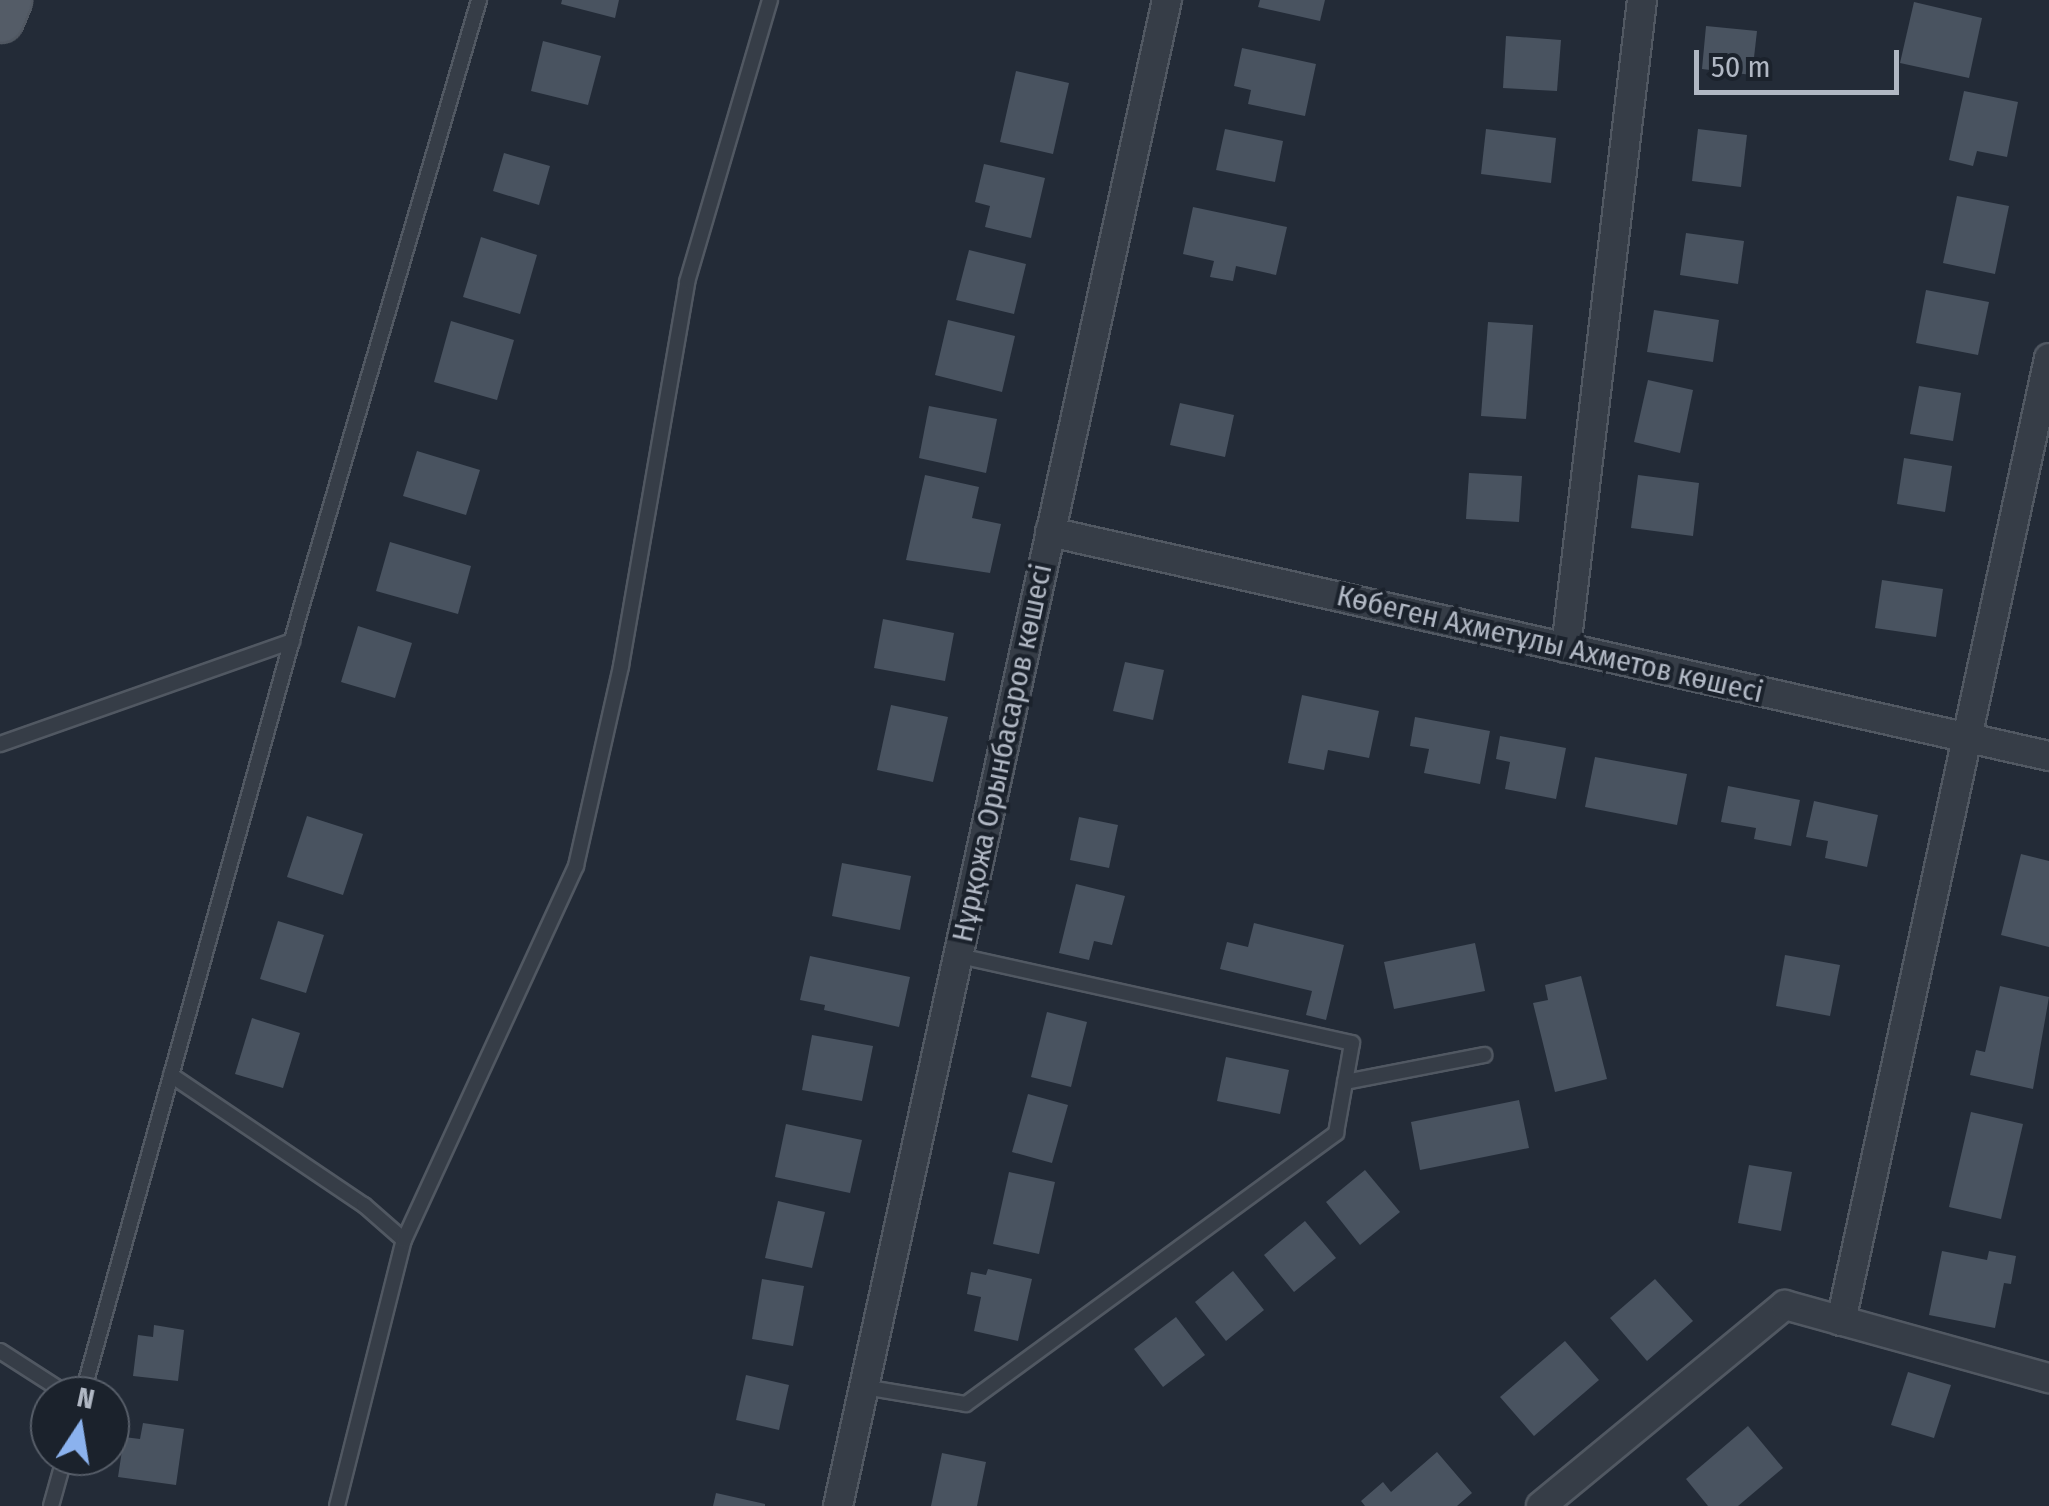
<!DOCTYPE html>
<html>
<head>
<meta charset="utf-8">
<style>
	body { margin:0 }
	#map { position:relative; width:2049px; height:1506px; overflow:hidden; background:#232b37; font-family:"Fira Sans Condensed",sans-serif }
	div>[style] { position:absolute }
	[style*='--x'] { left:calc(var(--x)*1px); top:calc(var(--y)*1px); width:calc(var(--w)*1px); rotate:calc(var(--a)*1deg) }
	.building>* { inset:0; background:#495360 }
	.roads { filter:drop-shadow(2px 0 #515862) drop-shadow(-2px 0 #515862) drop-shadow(0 2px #515862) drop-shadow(0 -2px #515862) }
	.lane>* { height:14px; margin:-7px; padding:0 7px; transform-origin:7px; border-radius:7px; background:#363d47 }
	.street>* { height:28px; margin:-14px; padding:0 14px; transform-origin:14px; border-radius:14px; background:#363d47 }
	.primary>* { height:45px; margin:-22.5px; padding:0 22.5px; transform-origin:22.5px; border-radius:22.5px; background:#545c67 }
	span { translate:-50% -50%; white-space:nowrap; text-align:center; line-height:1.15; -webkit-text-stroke:8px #1b222c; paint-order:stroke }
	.street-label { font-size:30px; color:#b1b8c4 }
	.north { position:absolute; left:30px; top:1376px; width:100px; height:100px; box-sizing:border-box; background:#1b222c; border:2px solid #575e69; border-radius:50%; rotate:12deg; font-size:28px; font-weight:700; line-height:40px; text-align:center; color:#b1b8c4 }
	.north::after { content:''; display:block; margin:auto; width:35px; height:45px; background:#8bb2ee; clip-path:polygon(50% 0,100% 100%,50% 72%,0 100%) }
	.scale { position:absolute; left:1694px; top:50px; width:205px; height:45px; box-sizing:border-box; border:5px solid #b1b8c4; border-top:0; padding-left:12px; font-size:30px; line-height:35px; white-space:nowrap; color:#b1b8c4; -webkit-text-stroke:8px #1b222c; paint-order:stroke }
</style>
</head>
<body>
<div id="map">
	<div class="building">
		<div style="clip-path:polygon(562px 0,619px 0,615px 18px,561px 4px)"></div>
		<div style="clip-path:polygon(1260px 0,1325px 0,1320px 21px,1258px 7px)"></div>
		<div style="clip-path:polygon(1914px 2px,1982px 18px,1969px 78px,1900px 63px)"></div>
		<div style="clip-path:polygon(1706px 26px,1757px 31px,1752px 75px,1702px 69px)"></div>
		<div style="clip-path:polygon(1506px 36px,1561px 40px,1557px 91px,1503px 88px)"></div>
		<div style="clip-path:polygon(543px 41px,601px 56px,588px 105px,531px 91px)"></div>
		<div style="clip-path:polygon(1242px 48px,1316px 64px,1305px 116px,1248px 104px,1251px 90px,1234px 86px)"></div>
		<div style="clip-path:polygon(1016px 71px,1069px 83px,1053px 154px,1000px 142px)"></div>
		<div style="clip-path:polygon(1964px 91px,2018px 102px,2007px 157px,1977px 151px,1973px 166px,1949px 160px)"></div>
		<div style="clip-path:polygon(1225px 129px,1283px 141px,1275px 182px,1216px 170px)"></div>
		<div style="clip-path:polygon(1486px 129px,1556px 138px,1551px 183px,1481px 174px)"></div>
		<div style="clip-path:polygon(1698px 129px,1747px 135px,1741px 187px,1692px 181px)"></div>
		<div style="clip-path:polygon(504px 153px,550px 166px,539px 205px,493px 191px)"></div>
		<div style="clip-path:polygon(984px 164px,1045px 178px,1031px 238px,985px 227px,990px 206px,975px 202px)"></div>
		<div style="clip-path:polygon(1957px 196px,2009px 206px,1995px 274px,1943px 263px)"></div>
		<div style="clip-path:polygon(1193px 207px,1287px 227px,1276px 275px,1236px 266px,1233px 281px,1210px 277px,1214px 261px,1183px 254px)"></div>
		<div style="clip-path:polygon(1686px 233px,1744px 241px,1738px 284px,1680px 275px)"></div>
		<div style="clip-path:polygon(481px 237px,537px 255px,520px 314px,463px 297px)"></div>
		<div style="clip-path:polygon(969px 250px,1026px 264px,1014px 314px,956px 300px)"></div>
		<div style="clip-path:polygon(1926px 290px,1989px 302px,1978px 355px,1916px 343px)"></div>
		<div style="clip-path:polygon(1654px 310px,1719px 320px,1713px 362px,1647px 352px)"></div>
		<div style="clip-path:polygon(948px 320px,1015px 336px,1002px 392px,935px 375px)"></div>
		<div style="clip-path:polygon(451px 321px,514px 340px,497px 400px,434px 382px)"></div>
		<div style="clip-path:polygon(1488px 322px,1533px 325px,1526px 419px,1481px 416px)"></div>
		<div style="clip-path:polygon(1648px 380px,1693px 390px,1680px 453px,1634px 442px)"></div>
		<div style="clip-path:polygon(1919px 386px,1961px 393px,1953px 441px,1910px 434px)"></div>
		<div style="clip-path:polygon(1180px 403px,1234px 415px,1225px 457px,1170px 445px)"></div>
		<div style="clip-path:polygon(929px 406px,997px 419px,986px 473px,919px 458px)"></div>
		<div style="clip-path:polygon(417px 451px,480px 470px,466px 515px,403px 496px)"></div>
		<div style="clip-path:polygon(1904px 458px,1952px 466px,1945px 512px,1897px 504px)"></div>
		<div style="clip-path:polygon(1469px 473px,1522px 476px,1519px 522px,1466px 519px)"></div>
		<div style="clip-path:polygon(925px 475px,979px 487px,972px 518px,1001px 524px,990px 573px,906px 560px)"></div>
		<div style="clip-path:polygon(1638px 475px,1699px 483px,1693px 536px,1631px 528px)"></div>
		<div style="clip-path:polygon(390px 542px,471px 566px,458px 614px,376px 591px)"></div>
		<div style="clip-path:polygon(1882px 580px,1943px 589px,1936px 637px,1875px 628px)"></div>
		<div style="clip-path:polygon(883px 619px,954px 633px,945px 681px,874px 668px)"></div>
		<div style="clip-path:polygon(358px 626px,412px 643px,395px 698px,341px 682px)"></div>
		<div style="clip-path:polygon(1125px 662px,1164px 670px,1153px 720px,1113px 711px)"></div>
		<div style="clip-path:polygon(1302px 695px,1379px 711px,1369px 758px,1328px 750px,1324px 770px,1288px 763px)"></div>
		<div style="clip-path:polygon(891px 705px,948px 717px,933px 782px,877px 770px)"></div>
		<div style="clip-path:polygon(1415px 717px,1490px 731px,1480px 784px,1424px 773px,1429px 749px,1410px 746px)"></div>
		<div style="clip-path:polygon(1500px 736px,1566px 748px,1556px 799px,1505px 789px,1510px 762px,1496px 759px)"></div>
		<div style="clip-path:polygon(1595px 757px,1687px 774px,1677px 825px,1585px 807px)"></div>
		<div style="clip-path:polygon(1728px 786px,1800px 800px,1791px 846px,1754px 839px,1756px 828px,1721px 822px)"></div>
		<div style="clip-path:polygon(1814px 801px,1878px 815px,1867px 867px,1825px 858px,1828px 841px,1806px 837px)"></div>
		<div style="clip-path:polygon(307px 816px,363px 834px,343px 895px,287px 877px)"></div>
		<div style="clip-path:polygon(1079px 817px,1118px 825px,1109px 868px,1070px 860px)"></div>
		<div style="clip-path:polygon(2021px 854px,2049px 861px,2049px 947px,2001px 935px)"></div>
		<div style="clip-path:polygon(842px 863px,911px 876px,900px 930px,832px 916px)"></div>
		<div style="clip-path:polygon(1076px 884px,1125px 896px,1112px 945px,1094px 941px,1089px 960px,1059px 953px)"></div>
		<div style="clip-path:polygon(278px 921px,324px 935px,306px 993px,260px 979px)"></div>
		<div style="clip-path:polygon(1254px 923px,1344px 945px,1326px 1020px,1306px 1015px,1312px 991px,1220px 969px,1227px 942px,1248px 947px)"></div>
		<div style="clip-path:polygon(1475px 943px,1485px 991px,1394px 1009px,1384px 962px)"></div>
		<div style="clip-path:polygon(1785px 955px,1840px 965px,1830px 1016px,1776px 1006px)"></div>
		<div style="clip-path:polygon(810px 956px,910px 977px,899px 1027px,824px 1010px,825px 1005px,800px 1000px)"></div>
		<div style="clip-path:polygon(1581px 976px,1607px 1079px,1555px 1092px,1533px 1003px,1548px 1000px,1545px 985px)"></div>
		<div style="clip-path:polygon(2000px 986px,2049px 997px,2033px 1089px,1970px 1075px,1976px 1050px,1985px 1052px)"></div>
		<div style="clip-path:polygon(1047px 1012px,1087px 1022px,1071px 1087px,1031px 1077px)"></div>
		<div style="clip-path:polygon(252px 1018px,300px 1033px,283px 1088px,235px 1074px)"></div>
		<div style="clip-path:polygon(812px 1035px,873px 1046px,862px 1101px,802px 1090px)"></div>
		<div style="clip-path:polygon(1226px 1057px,1289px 1070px,1280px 1114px,1217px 1101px)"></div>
		<div style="clip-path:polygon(1028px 1094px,1068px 1105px,1052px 1163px,1012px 1152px)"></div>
		<div style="clip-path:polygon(1519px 1100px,1529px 1148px,1420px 1170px,1411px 1122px)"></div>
		<div style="clip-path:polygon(1971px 1112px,2023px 1124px,2001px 1219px,1949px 1207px)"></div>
		<div style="clip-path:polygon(786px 1124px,862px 1140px,850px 1193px,775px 1177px)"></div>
		<div style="clip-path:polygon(1749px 1165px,1792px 1172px,1781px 1231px,1738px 1223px)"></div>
		<div style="clip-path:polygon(1365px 1170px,1400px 1212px,1360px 1245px,1326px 1202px)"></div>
		<div style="clip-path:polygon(1009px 1172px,1055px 1182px,1039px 1254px,993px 1244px)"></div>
		<div style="clip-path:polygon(778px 1201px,825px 1212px,812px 1268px,765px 1258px)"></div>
		<div style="clip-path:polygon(1305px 1221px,1336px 1258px,1294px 1292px,1264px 1255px)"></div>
		<div style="clip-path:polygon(1942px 1251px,1987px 1260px,1989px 1251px,2016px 1256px,2011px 1284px,2004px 1283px,1995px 1328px,1929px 1315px)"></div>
		<div style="clip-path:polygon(988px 1269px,1032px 1279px,1018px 1341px,974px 1331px,981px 1297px,967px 1294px,971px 1272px,986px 1275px)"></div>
		<div style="clip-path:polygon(1233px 1271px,1264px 1310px,1226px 1341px,1195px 1302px)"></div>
		<div style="clip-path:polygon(762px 1279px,804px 1286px,793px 1346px,752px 1339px)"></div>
		<div style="clip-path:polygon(1655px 1279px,1693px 1321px,1647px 1361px,1610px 1318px)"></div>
		<div style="clip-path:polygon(1176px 1317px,1205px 1355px,1163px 1387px,1134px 1349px)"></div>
		<div style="clip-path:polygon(154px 1325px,184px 1330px,178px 1381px,133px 1376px,138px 1335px,153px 1337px)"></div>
		<div style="clip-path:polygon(1565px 1341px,1599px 1380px,1534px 1436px,1500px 1397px)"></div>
		<div style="clip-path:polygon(1908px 1372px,1951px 1385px,1934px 1438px,1891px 1425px)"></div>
		<div style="clip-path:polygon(746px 1375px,789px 1385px,779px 1430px,736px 1420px)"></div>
		<div style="clip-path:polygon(143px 1423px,184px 1429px,176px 1485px,118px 1477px,124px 1437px,140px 1439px)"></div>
		<div style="clip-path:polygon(1748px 1426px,1783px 1468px,1738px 1506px,1708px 1506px,1686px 1479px)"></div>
		<div style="clip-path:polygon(1437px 1452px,1472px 1493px,1457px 1506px,1365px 1506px,1361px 1501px,1383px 1482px,1391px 1492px)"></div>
		<div style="clip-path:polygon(942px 1453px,986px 1462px,977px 1506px,931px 1506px)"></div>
		<div style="clip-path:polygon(716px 1493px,765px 1504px,765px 1506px,713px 1506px)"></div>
	</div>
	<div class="roads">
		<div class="lane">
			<div style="--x:0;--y:744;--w:310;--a:-19.4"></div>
			<div style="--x:171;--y:1075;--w:233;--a:34"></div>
			<div style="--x:364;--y:1205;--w:53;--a:41.2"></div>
			<div style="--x:1345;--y:1082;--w:142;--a:-11"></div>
			<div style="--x:0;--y:1351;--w:83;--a:32.7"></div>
			<div style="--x:864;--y:1387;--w:103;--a:9.5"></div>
			<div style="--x:966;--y:1404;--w:459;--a:-36.2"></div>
			<div style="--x:1336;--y:1133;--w:91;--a:-79.9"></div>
			<div style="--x:1352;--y:1043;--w:403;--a:-167.5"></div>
			<div style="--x:82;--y:1396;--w:818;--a:-74.47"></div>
			<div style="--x:301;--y:608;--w:634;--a:-73.68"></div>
			<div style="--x:51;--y:1506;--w:52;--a:-74.4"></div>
			<div style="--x:337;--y:1506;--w:274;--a:-75.9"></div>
			<div style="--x:404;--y:1240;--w:412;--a:-65.3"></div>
			<div style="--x:576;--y:866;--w:205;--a:-77.3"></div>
			<div style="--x:621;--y:666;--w:390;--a:-80.2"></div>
			<div style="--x:687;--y:282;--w:294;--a:-73.6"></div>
		</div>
		<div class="street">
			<div style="--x:1050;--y:532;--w:1024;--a:12.64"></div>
			<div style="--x:1566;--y:648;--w:652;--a:-83.31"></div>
			<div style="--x:1841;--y:1321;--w:985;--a:-77.81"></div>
			<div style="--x:838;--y:1506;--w:1542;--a:-77.68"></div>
			<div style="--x:1541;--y:1506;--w:316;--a:-39.5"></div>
			<div style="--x:1785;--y:1305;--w:274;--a:15.5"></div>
		</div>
		<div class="primary">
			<div style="--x:0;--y:19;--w:21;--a:-67"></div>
		</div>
	</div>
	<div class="street-label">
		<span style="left:1550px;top:644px;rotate:13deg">Көбеген Ахметұлы Ахметов көшесі</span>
		<span style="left:1002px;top:753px;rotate:-78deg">Нұрқожа Орынбасаров көшесі</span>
	</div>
	<div class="north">N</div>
	<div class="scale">50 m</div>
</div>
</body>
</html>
